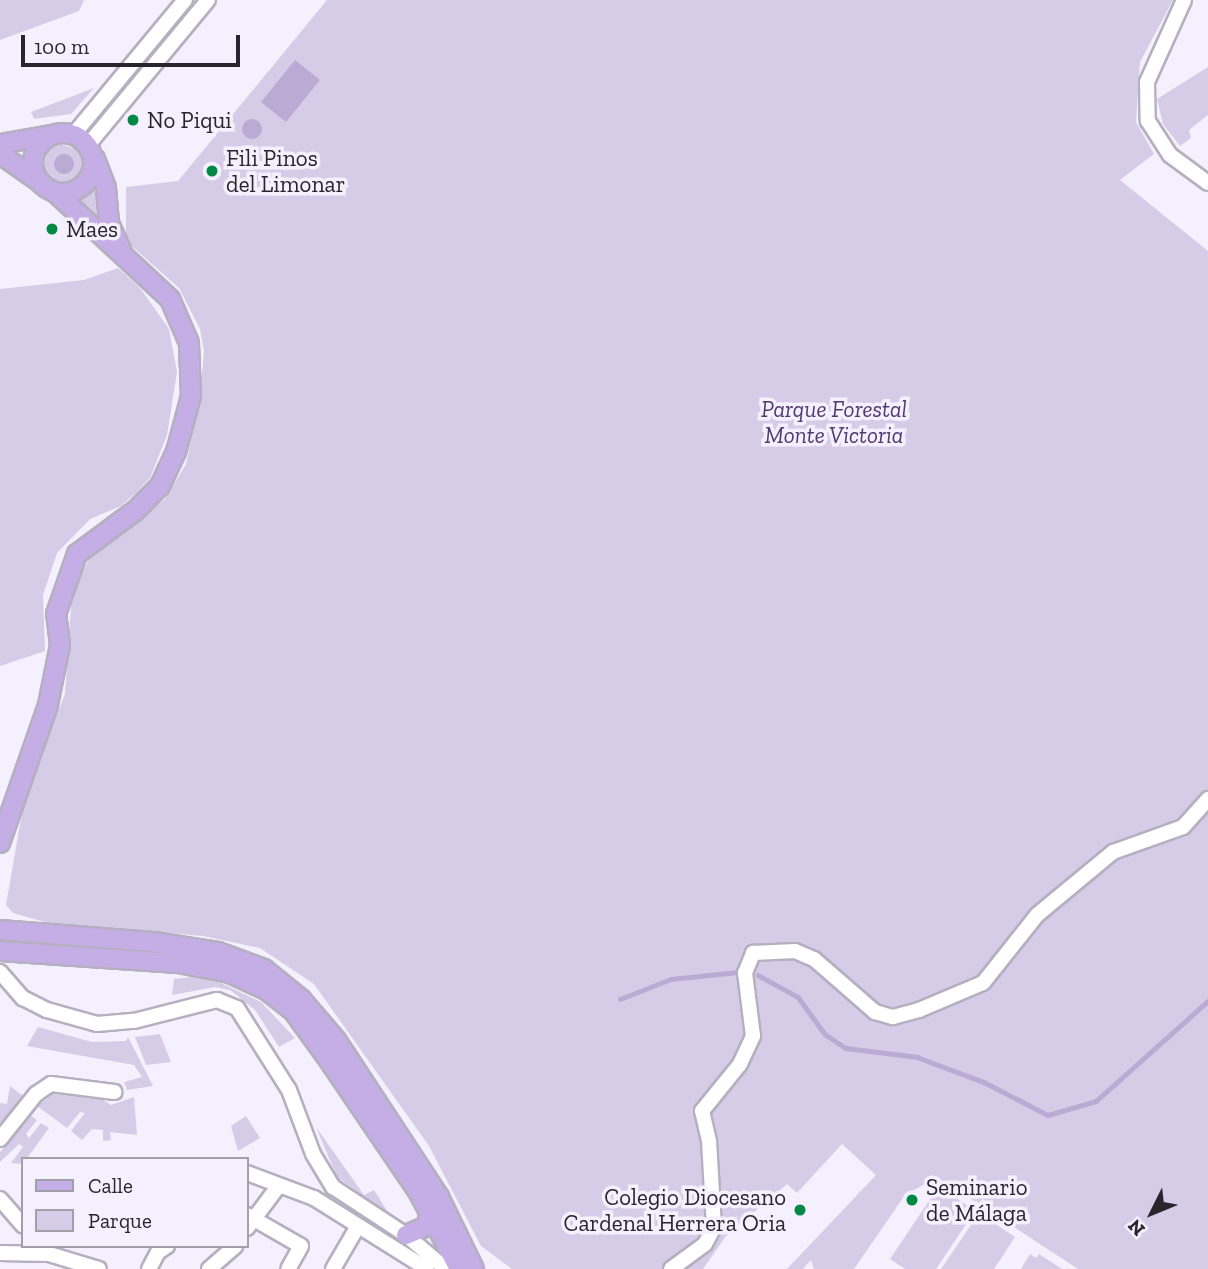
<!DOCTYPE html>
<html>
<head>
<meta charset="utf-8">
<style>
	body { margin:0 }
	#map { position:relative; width:1208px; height:1269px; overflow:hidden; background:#f5f0fd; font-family:"Zilla Slab",serif }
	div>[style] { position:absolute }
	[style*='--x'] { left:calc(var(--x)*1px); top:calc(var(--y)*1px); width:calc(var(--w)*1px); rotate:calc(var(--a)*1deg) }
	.green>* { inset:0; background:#d6cce7 }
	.water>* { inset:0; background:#bbabd4 }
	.round { border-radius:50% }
	.stream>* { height:4.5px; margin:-2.25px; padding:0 2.25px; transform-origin:2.25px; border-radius:2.25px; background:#bbabd4 }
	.roads { filter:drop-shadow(2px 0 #b5b0c0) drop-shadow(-2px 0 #b5b0c0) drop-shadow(0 2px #b5b0c0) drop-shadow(0 -2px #b5b0c0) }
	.minor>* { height:14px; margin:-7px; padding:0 7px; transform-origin:7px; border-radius:7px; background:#fff }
	.major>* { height:18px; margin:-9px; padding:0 9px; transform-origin:9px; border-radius:9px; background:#c5ade5 }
	.major>.ring { margin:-9px; padding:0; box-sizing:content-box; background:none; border:18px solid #c5ade5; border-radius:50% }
	.dots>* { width:19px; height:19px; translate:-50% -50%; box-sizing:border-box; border:4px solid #f5f0fd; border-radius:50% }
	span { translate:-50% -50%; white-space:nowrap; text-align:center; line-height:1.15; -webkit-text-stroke:7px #f5f0fd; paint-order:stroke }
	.poi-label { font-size:23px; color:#28252c }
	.left { translate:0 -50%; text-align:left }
	.right { translate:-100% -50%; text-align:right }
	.park-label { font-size:23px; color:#513a70; font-style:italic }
	.legend { position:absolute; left:21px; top:1157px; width:228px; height:91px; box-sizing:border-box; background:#f5f0fd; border:2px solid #a39fa9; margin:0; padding:9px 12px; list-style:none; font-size:21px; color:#28252c }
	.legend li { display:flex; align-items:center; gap:14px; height:35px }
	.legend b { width:35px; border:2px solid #a39fa9 }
	.north { position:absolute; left:1117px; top:1178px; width:70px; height:70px; -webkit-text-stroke:5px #f5f0fd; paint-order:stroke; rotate:227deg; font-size:19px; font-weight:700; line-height:28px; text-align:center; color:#28252c }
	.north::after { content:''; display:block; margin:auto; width:24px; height:32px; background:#28252c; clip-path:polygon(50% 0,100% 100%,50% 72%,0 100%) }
	.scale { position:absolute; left:21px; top:35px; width:219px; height:32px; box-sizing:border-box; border:4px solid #28252c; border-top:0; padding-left:9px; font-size:21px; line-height:24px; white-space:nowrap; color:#28252c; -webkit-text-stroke:5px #f5f0fd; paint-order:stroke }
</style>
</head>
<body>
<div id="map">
	<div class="green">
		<div style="clip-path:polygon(0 0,84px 0,79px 11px,0 40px)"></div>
		<div style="clip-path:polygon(195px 0,200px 0,114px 105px,111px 103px)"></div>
		<div style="clip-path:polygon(327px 0,1173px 0,1140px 62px,1136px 122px,1154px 154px,1120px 180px,1208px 251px,1208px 1269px,1078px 1269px,937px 1177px,905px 1195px,854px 1269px,814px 1269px,811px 1260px,803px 1269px,787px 1269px,876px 1175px,842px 1144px,797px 1193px,787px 1184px,726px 1236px,703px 1269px,512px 1269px,481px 1246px,429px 1146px,314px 984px,260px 948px,203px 936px,48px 923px,13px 913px,6px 905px,25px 795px,65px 694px,72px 593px,89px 559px,165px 499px,186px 464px,199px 405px,204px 351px,200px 329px,179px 288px,126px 241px,126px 187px,178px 181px)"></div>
		<div style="clip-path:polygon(1208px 67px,1208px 115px,1189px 130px,1191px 138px,1180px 146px,1163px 124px,1157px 99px)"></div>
		<div style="clip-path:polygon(94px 88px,71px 114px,34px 119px,31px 112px)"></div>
		<div style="clip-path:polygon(61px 144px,79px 150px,85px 162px,82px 175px,65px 185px,52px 182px,43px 166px,49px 149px)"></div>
		<div style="clip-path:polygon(99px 182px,104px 233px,76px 201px)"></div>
		<div style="clip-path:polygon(118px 268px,140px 288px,169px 329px,177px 372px,167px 435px,150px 478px,137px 492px,121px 506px,90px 519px,57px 553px,43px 595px,45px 651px,0 666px,0 289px,84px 280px)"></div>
		<div style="clip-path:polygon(192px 977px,221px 983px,261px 1002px,295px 1038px,279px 1047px,255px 1010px,230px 990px,215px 987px,172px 995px,174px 979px)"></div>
		<div style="clip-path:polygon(38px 1027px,92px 1042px,126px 1041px,128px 1037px,153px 1086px,127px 1090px,124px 1082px,142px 1077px,134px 1065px,27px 1046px)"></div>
		<div style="clip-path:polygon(160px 1034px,171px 1062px,146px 1065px,135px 1037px)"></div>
		<div style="clip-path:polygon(10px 1086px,23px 1096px,0 1125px,0 1103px,7px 1104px)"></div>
		<div style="clip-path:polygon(53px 1094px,102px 1099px,111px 1105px,134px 1097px,137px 1135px,110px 1132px,111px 1140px,103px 1141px,103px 1130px,92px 1129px,82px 1140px,71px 1131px,85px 1113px,80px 1112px,67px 1128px,37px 1106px)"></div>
		<div style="clip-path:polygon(30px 1115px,37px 1120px,26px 1134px,29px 1138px,41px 1123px,49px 1128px,23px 1164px,11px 1163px,23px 1147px,19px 1144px,0 1162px,0 1152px)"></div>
		<div style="clip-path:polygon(246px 1116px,260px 1138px,238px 1151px,231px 1126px)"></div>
		<div style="clip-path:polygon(316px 1127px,364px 1195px,374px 1190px,389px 1214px,337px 1177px)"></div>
		<div style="clip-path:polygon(939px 1186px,975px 1211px,936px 1269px,905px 1269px,890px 1259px)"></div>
		<div style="clip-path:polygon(979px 1213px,1015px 1237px,994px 1269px,941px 1269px)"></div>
		<div style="clip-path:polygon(1030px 1254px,1036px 1258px,1039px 1254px,1062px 1269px,1021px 1269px)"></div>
	</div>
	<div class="water">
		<div style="clip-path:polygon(295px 60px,320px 80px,286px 122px,261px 102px)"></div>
		<div class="round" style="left:242px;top:119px;width:20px;height:20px"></div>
		<div class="round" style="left:54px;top:154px;width:20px;height:20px"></div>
	</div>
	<div class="stream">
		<div style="--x:758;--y:975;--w:46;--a:28.8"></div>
		<div style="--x:798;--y:997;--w:46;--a:53.9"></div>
		<div style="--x:825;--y:1034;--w:25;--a:34"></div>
		<div style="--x:846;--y:1048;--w:72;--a:7.2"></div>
		<div style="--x:917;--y:1057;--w:72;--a:20.5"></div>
		<div style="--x:984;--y:1082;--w:72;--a:27.3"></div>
		<div style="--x:1048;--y:1115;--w:50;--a:-16.3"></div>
		<div style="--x:1096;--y:1101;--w:150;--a:-41.8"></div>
		<div style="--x:620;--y:999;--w:55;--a:-21.4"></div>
		<div style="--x:671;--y:979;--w:67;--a:-6"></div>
	</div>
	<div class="roads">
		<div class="minor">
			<div style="--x:1184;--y:0;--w:90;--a:114.3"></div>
			<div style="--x:1147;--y:82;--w:39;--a:89"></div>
			<div style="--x:1148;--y:121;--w:40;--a:57.1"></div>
			<div style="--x:1170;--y:155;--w:47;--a:36.4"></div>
			<div style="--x:74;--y:134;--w:174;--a:-50.4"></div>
			<div style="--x:88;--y:145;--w:188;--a:-50.4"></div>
			<div style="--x:0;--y:972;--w:35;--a:49"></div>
			<div style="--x:23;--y:998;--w:27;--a:27"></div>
			<div style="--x:47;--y:1010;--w:52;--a:15.6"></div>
			<div style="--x:97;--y:1024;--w:37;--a:-5"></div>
			<div style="--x:134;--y:1021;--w:86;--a:-14.2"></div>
			<div style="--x:217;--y:1000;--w:22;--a:22"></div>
			<div style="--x:237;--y:1008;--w:97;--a:57.6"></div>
			<div style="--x:289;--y:1090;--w:68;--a:69.4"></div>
			<div style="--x:313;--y:1154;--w:39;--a:59"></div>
			<div style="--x:333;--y:1187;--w:87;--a:33.3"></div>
			<div style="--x:406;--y:1235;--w:52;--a:40.4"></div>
			<div style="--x:0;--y:1139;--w:58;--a:-51.3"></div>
			<div style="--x:36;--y:1094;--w:18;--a:-34"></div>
			<div style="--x:51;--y:1084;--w:64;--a:7.2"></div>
			<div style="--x:247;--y:1173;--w:72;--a:20.5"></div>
			<div style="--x:314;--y:1198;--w:133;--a:32.1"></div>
			<div style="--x:0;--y:1199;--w:35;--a:49"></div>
			<div style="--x:247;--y:1215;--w:62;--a:29.9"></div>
			<div style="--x:301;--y:1246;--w:26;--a:119"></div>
			<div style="--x:247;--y:1228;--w:50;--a:-53.1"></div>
			<div style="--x:0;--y:1253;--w:49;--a:1.2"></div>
			<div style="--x:49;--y:1254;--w:52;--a:16.7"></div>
			<div style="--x:149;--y:1269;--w:19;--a:-62"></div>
			<div style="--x:158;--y:1252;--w:11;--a:-34"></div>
			<div style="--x:209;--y:1269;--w:35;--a:-41"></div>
			<div style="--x:333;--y:1269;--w:50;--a:-59.8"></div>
			<div style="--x:671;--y:1269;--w:42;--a:-36.3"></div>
			<div style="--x:705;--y:1244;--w:19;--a:-62"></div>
			<div style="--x:714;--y:1227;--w:86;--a:-93.3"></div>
			<div style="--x:709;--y:1141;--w:31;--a:-103"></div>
			<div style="--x:702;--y:1111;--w:60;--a:-51"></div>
			<div style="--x:740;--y:1064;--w:31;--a:-65"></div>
			<div style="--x:753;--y:1036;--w:64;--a:-97.2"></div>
			<div style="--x:745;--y:973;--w:22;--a:-68"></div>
			<div style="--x:753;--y:953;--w:42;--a:-2.7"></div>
			<div style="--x:795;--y:951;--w:21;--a:23"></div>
			<div style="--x:814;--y:959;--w:81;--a:41"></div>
			<div style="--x:875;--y:1012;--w:19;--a:16"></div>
			<div style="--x:893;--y:1017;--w:27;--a:-15"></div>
			<div style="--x:919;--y:1010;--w:69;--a:-22.9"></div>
			<div style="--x:983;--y:983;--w:87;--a:-51.5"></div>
			<div style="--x:1037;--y:915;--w:99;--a:-39.7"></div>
			<div style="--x:1113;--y:852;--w:74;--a:-19.7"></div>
			<div style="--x:1183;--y:827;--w:38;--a:-48"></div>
		</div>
		<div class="major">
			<div class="ring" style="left:33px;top:133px;width:42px;height:42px"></div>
			<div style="--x:0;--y:144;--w:53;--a:-9.8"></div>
			<div style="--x:0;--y:154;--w:49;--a:35"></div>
			<div style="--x:95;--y:159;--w:31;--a:69"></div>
			<div style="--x:106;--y:188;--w:35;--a:85"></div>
			<div style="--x:109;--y:223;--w:32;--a:66"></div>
			<div style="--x:0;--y:843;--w:146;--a:-70.8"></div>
			<div style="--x:48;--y:705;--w:61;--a:-78.7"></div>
			<div style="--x:60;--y:645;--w:31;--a:-97"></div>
			<div style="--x:56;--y:614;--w:64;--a:-70.7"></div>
			<div style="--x:77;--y:554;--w:72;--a:-36.6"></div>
			<div style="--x:135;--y:511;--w:35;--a:-45"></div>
			<div style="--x:160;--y:486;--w:38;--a:-65"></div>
			<div style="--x:176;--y:452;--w:58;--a:-75"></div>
			<div style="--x:191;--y:396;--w:53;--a:-92.2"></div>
			<div style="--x:189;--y:343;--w:48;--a:-113.4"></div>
			<div style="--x:170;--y:299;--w:157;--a:-137.1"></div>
			<div style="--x:0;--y:930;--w:153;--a:4.5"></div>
			<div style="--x:153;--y:942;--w:66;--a:8.7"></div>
			<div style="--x:218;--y:952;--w:49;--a:20.3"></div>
			<div style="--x:264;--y:969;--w:48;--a:39"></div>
			<div style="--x:301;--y:999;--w:54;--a:49.5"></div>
			<div style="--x:336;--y:1040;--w:188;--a:56.7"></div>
			<div style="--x:439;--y:1197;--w:80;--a:64.1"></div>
			<div style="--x:0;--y:951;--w:178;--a:3.9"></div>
			<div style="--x:178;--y:963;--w:53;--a:10.9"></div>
			<div style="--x:230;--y:973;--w:38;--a:25"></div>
			<div style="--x:265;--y:989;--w:37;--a:38"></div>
			<div style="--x:294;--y:1012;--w:54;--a:54"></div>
			<div style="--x:326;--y:1056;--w:166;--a:55.8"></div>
			<div style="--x:419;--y:1193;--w:86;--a:62.2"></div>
			<div style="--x:406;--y:1235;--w:23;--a:-23"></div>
			<div style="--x:427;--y:1226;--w:15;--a:-82"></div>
		</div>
	</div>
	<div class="dots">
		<div style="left:133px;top:120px;background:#008845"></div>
		<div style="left:212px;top:171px;background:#008845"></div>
		<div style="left:52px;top:229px;background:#008845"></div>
		<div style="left:912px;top:1200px;background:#008845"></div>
		<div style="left:800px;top:1210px;background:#008845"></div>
	</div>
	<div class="poi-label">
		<span class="left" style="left:147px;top:120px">No Piqui</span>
		<span class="left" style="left:226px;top:171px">Fili Pinos<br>del Limonar</span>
		<span class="left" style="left:66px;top:229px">Maes</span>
		<span class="left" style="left:926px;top:1200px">Seminario<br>de Málaga</span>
		<span class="right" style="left:786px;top:1210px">Colegio Diocesano<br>Cardenal Herrera Oria</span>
	</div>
	<div class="park-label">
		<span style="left:834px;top:422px">Parque Forestal<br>Monte Victoria</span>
	</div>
	<ul class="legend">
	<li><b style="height:9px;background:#c5ade5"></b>Calle</li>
	<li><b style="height:19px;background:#d6cce7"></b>Parque</li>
	</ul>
	<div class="north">N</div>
	<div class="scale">100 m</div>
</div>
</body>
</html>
